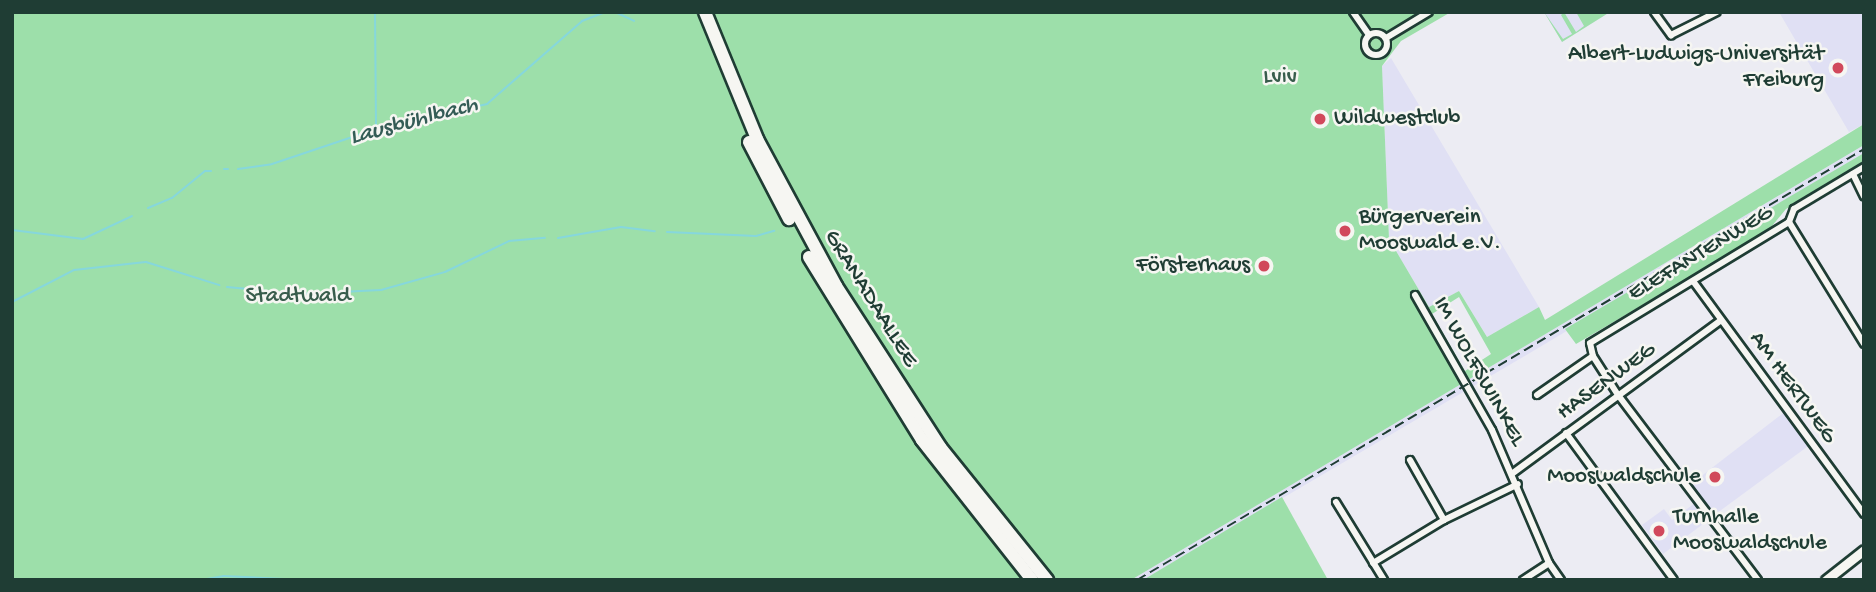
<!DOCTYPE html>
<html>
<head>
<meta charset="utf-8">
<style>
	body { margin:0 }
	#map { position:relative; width:1876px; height:592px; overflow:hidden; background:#ececf3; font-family:"Gochi Hand",sans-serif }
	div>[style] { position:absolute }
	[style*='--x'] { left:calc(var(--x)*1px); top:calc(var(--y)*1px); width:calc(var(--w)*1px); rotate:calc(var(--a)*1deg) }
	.built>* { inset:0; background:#e0e0f4 }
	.green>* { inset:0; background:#9ddfaa }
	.stream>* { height:2px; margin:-1px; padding:0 1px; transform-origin:1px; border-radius:1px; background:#86d7dc }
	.roads { filter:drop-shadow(2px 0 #1f3d34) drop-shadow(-2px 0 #1f3d34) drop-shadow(0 2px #1f3d34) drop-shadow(0 -2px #1f3d34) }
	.street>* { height:6px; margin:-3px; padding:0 3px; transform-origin:3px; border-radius:3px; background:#f6f6f2 }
	.street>.ring { margin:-3px; padding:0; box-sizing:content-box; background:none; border:6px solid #f6f6f2; border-radius:50% }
	.secondary>* { height:9px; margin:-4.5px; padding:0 4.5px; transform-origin:4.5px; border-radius:4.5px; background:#f6f6f2 }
	.highway>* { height:12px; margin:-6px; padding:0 6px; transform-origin:6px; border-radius:6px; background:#f6f6f2 }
	.rail>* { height:2px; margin-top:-1px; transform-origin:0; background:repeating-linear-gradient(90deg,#1f3d34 0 10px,transparent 0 15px) }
	.dots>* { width:19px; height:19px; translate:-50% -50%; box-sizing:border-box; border:4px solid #f6f6f2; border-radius:50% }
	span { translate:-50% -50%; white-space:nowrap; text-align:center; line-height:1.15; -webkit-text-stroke:5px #f6f6f2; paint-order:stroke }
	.poi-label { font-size:23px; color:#1f3d34 }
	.right { translate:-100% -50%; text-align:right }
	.left { translate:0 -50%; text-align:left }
	.park-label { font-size:23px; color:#385d4c }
	.street-label { font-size:23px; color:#1f3d34 }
	.water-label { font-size:24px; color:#345c56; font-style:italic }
	.frame { position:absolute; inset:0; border:14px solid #1f3d34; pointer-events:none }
</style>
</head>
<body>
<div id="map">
	<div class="built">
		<div style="clip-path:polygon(1544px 12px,1610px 12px,1562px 42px)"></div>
		<div style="clip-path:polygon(1779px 12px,1864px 12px,1864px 124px,1849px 132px)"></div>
		<div style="clip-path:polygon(1391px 58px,1539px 307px,1487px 337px,1459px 291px,1429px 307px,1389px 239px,1382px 66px)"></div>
		<div style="clip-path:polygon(1864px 145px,1864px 153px,1523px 357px,1143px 580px,1131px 580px)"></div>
		<div style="clip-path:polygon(1786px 411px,1811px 444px,1713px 516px,1691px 484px)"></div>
		<div style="clip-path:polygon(1695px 503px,1707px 521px,1663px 554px,1642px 525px,1664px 509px,1672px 520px)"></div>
	</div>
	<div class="green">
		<div style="clip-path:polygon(evenodd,12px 12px,1451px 12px,1401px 41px,1382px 66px,1389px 239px,1429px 307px,1459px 291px,1487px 337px,1539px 307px,1545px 320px,1864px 124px,1864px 145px,1131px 580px,12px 580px,12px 12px,1459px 297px,1491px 354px,1465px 371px,1432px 314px,1459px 297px)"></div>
		<div style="clip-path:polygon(1544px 12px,1563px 39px,1572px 34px,1561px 15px,1564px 12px,1576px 32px,1584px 26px,1576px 12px,1610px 12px,1562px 42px)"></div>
		<div style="clip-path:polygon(1864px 153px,1864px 164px,1786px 209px,1767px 232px,1576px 344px,1565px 329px)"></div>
		<div style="clip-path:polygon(1282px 497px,1328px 580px,1143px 580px,1265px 507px)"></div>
	</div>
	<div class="stream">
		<div style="--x:375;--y:12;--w:115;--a:89.5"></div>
		<div style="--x:615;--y:12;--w:21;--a:25"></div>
		<div style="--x:224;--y:169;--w:4;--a:0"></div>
		<div style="--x:238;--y:169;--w:34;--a:-8"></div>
		<div style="--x:272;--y:164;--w:113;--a:-18.6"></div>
		<div style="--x:379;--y:128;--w:111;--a:-12.5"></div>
		<div style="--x:487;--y:104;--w:126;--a:-41.1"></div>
		<div style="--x:582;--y:21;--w:25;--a:-21"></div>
		<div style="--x:148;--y:208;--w:26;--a:-23"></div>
		<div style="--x:172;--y:198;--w:43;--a:-39.3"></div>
		<div style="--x:205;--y:171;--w:6;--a:0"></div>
		<div style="--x:12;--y:230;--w:72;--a:7.2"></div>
		<div style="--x:83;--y:239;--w:54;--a:-25.1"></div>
		<div style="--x:667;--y:232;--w:89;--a:2.6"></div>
		<div style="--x:756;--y:236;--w:19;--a:-16"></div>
		<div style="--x:558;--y:238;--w:64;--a:-9.9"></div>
		<div style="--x:621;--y:227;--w:34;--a:7"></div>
		<div style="--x:227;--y:287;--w:72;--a:5.6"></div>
		<div style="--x:299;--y:294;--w:82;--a:-2.8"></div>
		<div style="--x:381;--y:290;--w:66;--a:-15.7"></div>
		<div style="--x:445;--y:272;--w:71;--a:-25.8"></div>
		<div style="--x:509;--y:241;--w:36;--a:-5"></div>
		<div style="--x:12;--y:302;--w:70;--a:-27.3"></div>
		<div style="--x:74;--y:270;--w:72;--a:-6.3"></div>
		<div style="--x:146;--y:262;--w:77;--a:17.5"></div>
		<div style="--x:201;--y:580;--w:22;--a:-10"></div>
		<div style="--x:223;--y:576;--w:82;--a:2.8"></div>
	</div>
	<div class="roads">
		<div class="street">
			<div style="--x:1353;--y:12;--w:28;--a:55"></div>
			<div style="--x:1654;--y:12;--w:29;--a:54"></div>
			<div style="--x:1671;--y:35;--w:51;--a:-26.6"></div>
			<div class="ring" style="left:1365px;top:33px;width:16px;height:16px"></div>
			<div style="--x:1386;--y:38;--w:50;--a:-31.2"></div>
			<div style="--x:1853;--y:174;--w:25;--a:64"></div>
			<div style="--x:1789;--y:222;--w:143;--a:58.4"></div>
			<div style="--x:1693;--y:281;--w:289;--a:53.7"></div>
			<div style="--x:1415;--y:295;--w:155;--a:60.3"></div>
			<div style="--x:1492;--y:430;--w:145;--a:66.8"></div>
			<div style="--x:1549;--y:563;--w:21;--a:55"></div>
			<div style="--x:1537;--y:395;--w:68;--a:-34.9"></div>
			<div style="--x:1566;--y:433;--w:182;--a:53.7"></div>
			<div style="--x:1410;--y:460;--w:69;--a:60.5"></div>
			<div style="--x:1513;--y:473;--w:258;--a:-36.3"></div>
			<div style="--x:1336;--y:502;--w:92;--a:58.4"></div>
			<div style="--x:1373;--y:563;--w:83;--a:-31.2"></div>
			<div style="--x:1444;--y:520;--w:82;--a:-25.9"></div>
			<div style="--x:1523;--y:580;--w:31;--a:-33"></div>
			<div style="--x:1758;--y:580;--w:232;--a:-127.1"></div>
			<div style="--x:1618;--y:395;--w:46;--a:-122.7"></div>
			<div style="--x:1593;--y:356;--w:13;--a:-103"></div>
			<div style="--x:1590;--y:343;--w:233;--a:-31.3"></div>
			<div style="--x:1789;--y:222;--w:14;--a:-69"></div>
			<div style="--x:1794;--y:209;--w:82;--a:-31"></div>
		</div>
		<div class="secondary">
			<div style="--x:1826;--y:580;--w:48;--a:-38.3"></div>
		</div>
		<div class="highway">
			<div style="--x:705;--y:12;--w:137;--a:67.7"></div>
			<div style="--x:757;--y:139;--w:167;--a:61.7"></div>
			<div style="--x:836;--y:286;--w:192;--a:57.1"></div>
			<div style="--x:940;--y:447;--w:171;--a:51.2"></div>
			<div style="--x:749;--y:142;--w:87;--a:62.5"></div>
			<div style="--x:809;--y:257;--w:215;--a:58.3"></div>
			<div style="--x:922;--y:440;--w:178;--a:51.8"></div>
		</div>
	</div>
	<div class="rail">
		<div style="--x:1137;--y:580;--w:845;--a:-30.66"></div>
	</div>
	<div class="dots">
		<div style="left:1838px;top:68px;background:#d1495b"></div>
		<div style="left:1320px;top:119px;background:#d1495b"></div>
		<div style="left:1345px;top:231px;background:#d1495b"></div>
		<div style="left:1264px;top:266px;background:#d1495b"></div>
		<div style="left:1715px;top:477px;background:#d1495b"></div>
		<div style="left:1659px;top:531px;background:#d1495b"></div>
	</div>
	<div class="poi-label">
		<span class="right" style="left:1824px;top:68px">Albert-Ludwigs-Universität<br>Freiburg</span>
		<span class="left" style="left:1334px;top:119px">Wildwestclub</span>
		<span class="left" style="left:1359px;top:231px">Bürgerverein<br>Mooswald e.V.</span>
		<span class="right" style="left:1250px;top:266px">Försterhaus</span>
		<span class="right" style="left:1701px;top:477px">Mooswaldschule</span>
		<span class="left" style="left:1673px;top:531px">Turnhalle<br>Mooswaldschule</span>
	</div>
	<div class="park-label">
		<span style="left:1280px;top:78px">Lviv</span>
		<span style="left:298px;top:297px">Stadtwald</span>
	</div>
	<div class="street-label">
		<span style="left:1701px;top:254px;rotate:-31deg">ELEFANTENWEG</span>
		<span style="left:870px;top:299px;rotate:58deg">GRANADAALLEE</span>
		<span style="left:1478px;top:372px;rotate:61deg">IM WOLFSWINKEL</span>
		<span style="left:1607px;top:382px;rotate:-36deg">HASENWEG</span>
		<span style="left:1792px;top:388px;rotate:54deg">AM HERTWEG</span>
	</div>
	<div class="water-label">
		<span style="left:414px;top:122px;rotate:-15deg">Lausbühlbach</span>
	</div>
	<div class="frame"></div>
</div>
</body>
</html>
